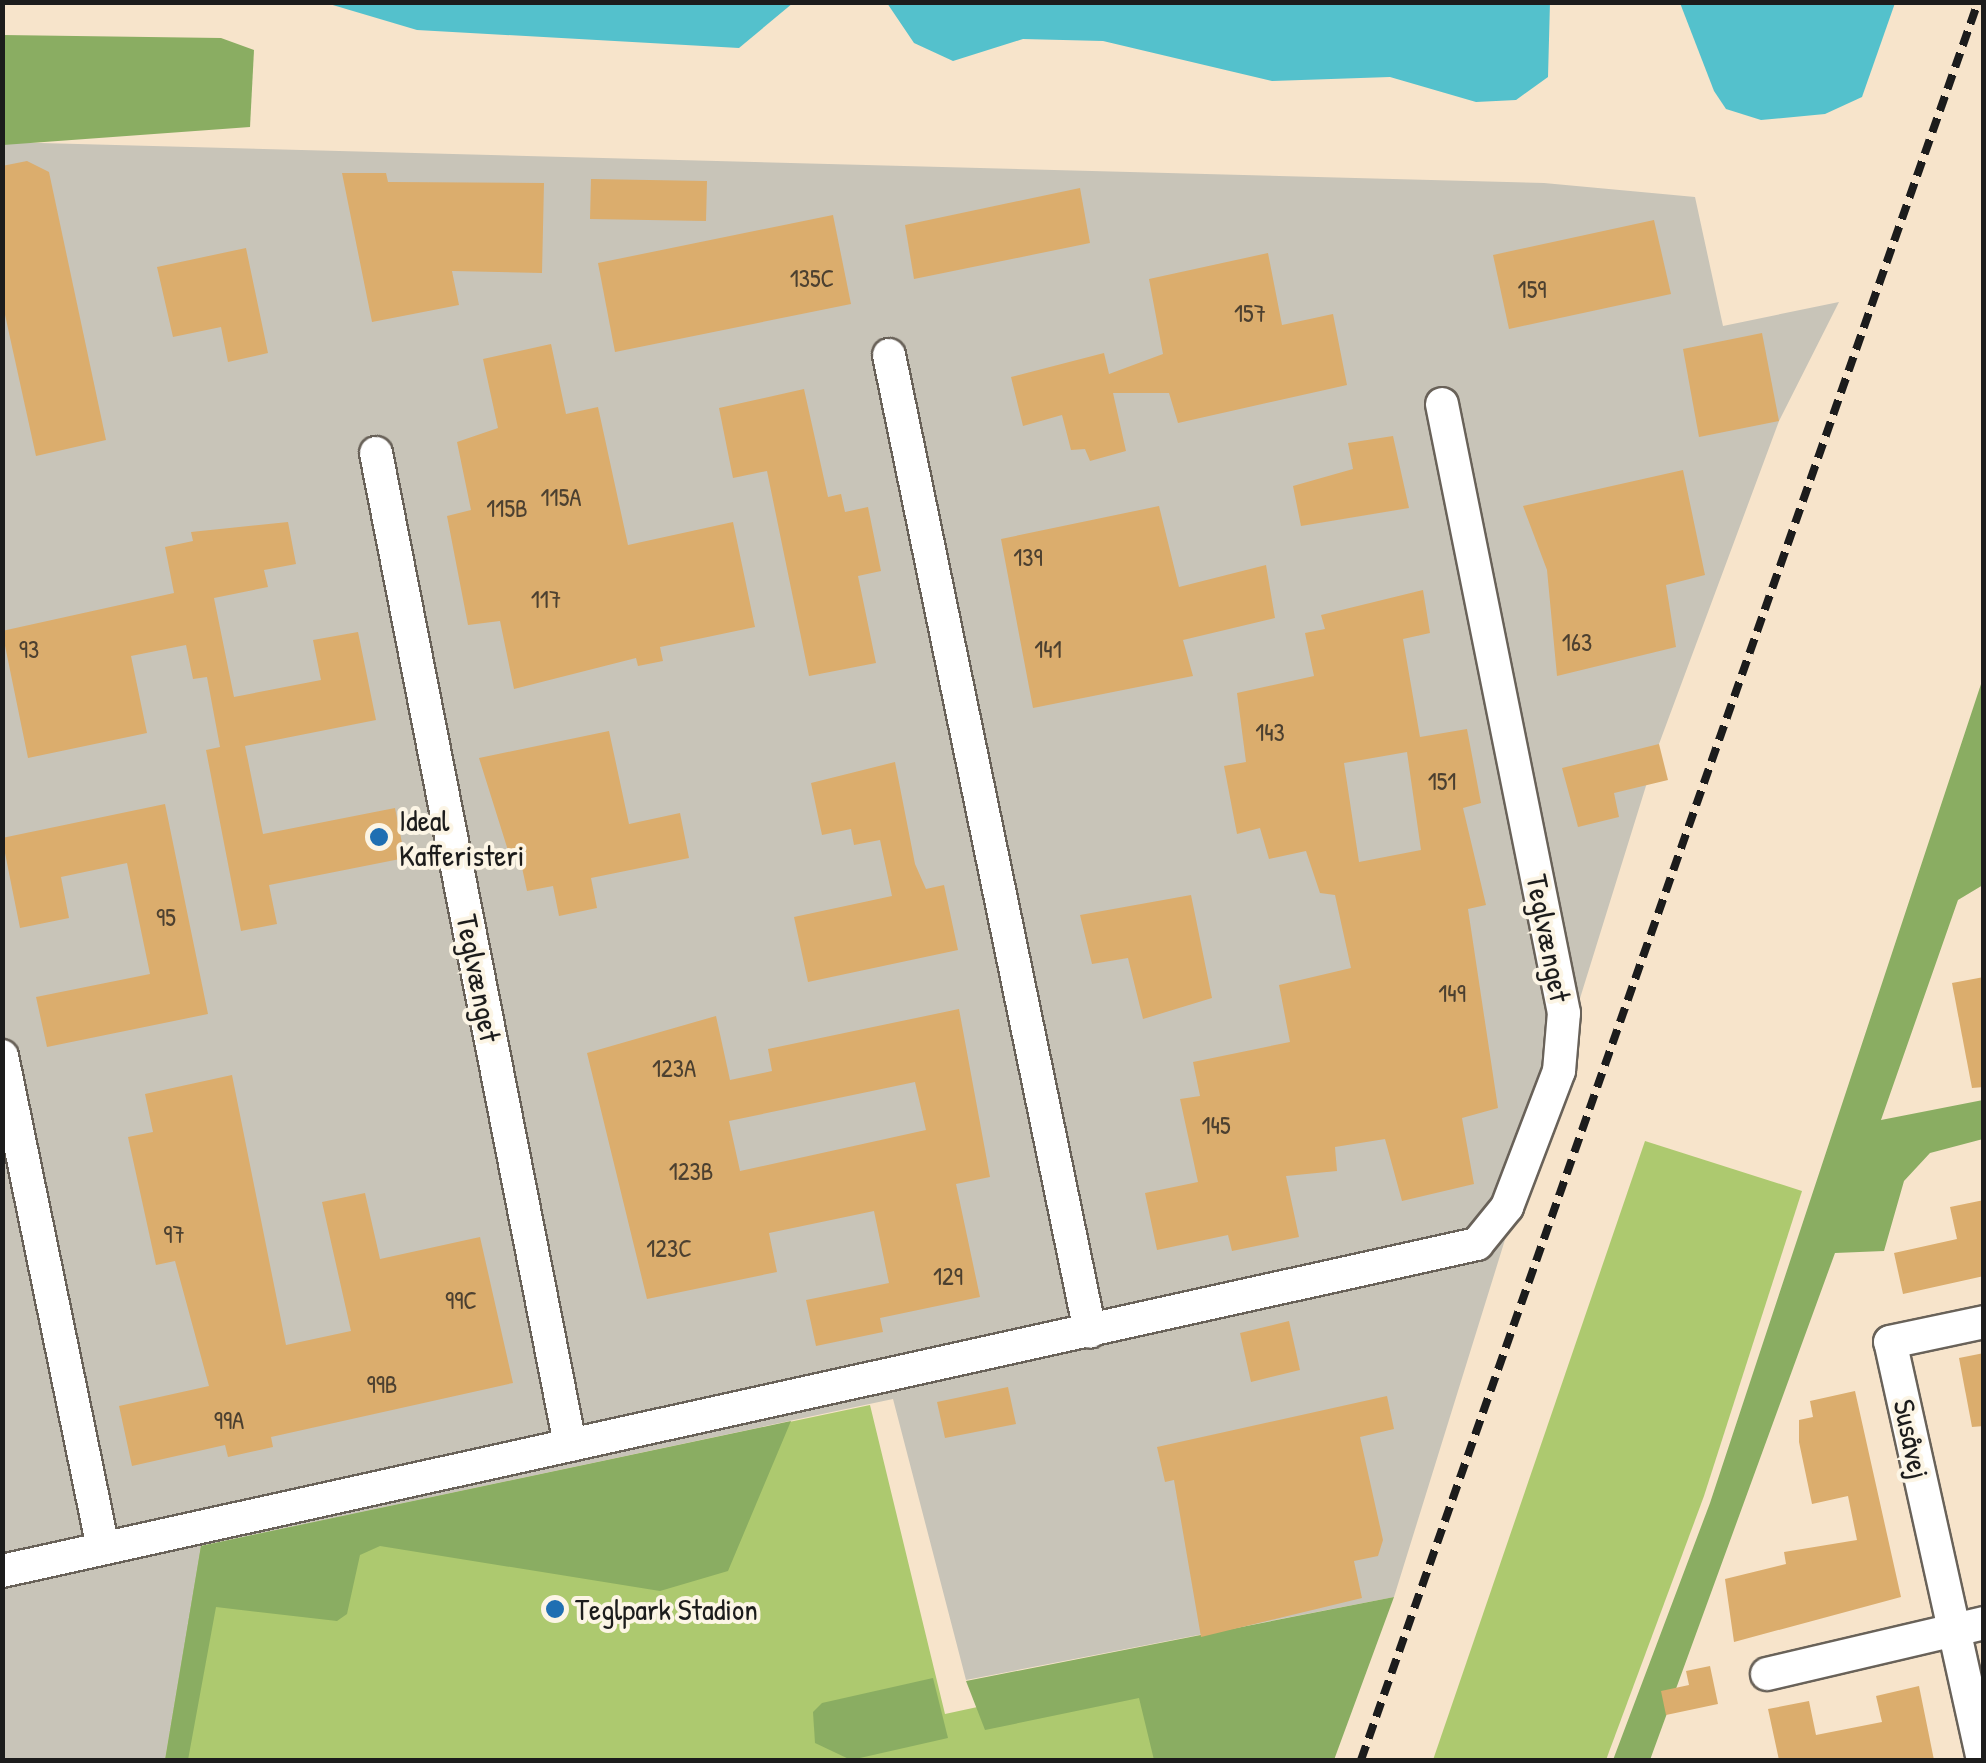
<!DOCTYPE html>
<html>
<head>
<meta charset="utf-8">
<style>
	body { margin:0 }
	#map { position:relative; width:1986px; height:1763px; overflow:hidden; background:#f7e4cb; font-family:"Patrick Hand",sans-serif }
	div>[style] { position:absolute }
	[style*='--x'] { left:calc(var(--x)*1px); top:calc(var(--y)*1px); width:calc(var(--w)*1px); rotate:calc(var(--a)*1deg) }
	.industrial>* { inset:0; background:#c8c4b8 }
	.green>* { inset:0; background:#adc96f }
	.forest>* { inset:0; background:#8aad62 }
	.water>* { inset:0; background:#54c1cc }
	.building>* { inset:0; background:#dbad6d }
	.roads { filter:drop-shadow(2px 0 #696259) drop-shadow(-2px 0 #696259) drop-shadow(0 2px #696259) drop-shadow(0 -2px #696259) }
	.street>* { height:32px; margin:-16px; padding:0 16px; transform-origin:16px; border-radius:16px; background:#fff }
	.rail>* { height:8px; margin-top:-4px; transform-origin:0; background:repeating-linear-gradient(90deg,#1c1c1c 0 15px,transparent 0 23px) }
	.dots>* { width:28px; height:28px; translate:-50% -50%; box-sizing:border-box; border:5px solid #fcf5e5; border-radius:50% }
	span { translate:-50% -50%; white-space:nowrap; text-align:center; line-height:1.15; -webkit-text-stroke:8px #fcf5e5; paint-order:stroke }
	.number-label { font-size:25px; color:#4c4030 }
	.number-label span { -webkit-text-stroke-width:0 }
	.poi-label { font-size:30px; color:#1c1c1c }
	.left { translate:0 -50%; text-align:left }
	.street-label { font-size:30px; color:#1c1c1c }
	.frame { position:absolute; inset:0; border:5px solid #1c1c1c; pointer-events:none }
</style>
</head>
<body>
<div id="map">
	<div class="industrial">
		<div style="clip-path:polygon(3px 142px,1544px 183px,1695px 197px,1723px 326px,1839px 302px,1779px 421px,1659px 744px,1394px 1597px,966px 1680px,893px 1399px,202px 1546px,165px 1760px,3px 1760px)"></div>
	</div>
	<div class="green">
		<div style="clip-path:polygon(1645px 1141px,1802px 1191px,1704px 1496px,1606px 1760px,1433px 1760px)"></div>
		<div style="clip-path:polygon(870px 1405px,945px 1714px,1144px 1671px,1165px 1760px,165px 1760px,201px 1546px)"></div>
	</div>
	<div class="forest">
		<div style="clip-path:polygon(3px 35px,221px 38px,254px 50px,250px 127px,3px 145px)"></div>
		<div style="clip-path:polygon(1983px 678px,1983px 885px,1958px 900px,1881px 1120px,1983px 1100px,1983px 1139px,1930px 1153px,1904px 1181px,1884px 1251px,1835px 1253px,1650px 1760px,1613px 1760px,1710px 1503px)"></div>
		<div style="clip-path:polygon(791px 1421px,728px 1571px,660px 1591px,380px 1546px,360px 1555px,347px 1614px,337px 1621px,216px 1607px,188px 1760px,165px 1760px,201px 1546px)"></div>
		<div style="clip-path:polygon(1394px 1597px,1334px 1760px,1154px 1760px,1139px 1698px,985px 1730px,966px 1681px)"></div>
		<div style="clip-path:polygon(933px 1678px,948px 1738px,851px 1760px,815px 1743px,813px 1712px,822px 1703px)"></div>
	</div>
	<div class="water">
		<div style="clip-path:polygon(1550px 2px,1548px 77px,1516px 100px,1476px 102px,1390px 77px,1272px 81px,1103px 41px,1023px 39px,953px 61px,914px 43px,887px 3px)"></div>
		<div style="clip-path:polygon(326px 3px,793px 3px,739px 48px,417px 30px)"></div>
		<div style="clip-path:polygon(1680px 3px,1895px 3px,1862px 97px,1825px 114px,1761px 120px,1726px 109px,1714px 91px)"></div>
	</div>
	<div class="building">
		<div style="clip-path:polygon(27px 161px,49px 172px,106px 440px,36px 456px,2px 301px,2px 166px)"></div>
		<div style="clip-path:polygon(342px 173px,386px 173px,388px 182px,544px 183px,542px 273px,452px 271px,459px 305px,372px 322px)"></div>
		<div style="clip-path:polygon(591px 179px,707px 181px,706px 221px,590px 219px)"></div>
		<div style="clip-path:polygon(1080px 188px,1090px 243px,914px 279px,905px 225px)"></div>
		<div style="clip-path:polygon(833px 215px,851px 304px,615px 352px,598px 263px)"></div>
		<div style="clip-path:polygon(1654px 220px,1671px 294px,1509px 329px,1493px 255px)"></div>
		<div style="clip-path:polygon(246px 248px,268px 353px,228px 362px,221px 327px,173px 337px,157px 267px)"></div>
		<div style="clip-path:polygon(1268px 253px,1282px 325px,1333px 314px,1347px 385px,1178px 423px,1169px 393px,1113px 393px,1126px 451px,1090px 461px,1085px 449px,1071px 450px,1062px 415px,1023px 426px,1011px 377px,1104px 353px,1109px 374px,1163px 354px,1149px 279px)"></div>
		<div style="clip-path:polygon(1762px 333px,1779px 421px,1699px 437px,1683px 349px)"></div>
		<div style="clip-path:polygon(551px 344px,566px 414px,598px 407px,628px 545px,733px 522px,755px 627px,660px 647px,663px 661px,638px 666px,636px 658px,514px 689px,500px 621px,468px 625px,447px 516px,471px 510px,457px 442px,498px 428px,483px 359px)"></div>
		<div style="clip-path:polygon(804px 389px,828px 497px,841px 494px,845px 512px,868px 507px,881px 571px,858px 576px,876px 663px,809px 676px,767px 471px,733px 478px,719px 408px)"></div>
		<div style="clip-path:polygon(1393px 436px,1409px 508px,1301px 526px,1293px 486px,1353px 469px,1348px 443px)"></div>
		<div style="clip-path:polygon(1683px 470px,1705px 575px,1666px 585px,1676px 647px,1557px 676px,1547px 570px,1523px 506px)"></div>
		<div style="clip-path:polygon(1159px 506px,1179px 587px,1266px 565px,1275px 618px,1183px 640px,1193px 676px,1033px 708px,1001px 539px)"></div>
		<div style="clip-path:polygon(288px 522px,296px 564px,264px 570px,268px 587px,214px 598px,234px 697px,321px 680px,313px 640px,358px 632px,376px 720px,245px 746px,263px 834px,395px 808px,405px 858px,269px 885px,277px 924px,241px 931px,206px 750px,220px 747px,207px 677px,193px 679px,186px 645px,131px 656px,147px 733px,28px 758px,2px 631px,174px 593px,165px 547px,193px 541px,191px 532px)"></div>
		<div style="clip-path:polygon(evenodd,1423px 590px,1430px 633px,1403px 639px,1420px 737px,1467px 729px,1481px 803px,1463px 808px,1486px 905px,1468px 909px,1498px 1108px,1462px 1118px,1474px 1184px,1402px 1201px,1385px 1139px,1335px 1147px,1337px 1171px,1286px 1176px,1299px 1237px,1232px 1251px,1228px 1235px,1157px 1250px,1145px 1193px,1198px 1182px,1180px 1099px,1200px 1096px,1193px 1062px,1290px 1042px,1279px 985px,1351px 968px,1335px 895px,1320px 893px,1306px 851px,1269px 859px,1260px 828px,1237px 834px,1224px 766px,1246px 762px,1237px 693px,1314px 676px,1305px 633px,1325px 629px,1321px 615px,1423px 590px,1407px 752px,1421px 850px,1359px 862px,1344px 763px,1407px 752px)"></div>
		<div style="clip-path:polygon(609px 731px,629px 824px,680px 813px,689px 858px,591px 878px,597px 908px,559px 916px,553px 886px,527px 891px,520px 858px,511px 860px,479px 758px)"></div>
		<div style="clip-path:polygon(1659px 744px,1668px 780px,1614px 793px,1619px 817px,1578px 827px,1562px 768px)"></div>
		<div style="clip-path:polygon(895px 762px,915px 864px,926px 889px,944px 885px,958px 950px,808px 982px,794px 917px,892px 896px,880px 840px,854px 845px,851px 829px,822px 835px,811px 783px)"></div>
		<div style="clip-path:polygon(165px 804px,208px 1014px,47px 1047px,36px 997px,150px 974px,127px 863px,61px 877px,69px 918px,20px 928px,2px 838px)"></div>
		<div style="clip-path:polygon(1191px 895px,1212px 998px,1143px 1019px,1128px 958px,1092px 964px,1080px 915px)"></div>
		<div style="clip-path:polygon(1984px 977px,1984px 1087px,1972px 1088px,1952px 983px)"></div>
		<div style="clip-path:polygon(evenodd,959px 1009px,990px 1177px,956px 1184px,980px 1297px,880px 1318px,883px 1332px,816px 1346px,806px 1300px,889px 1283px,874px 1211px,769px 1233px,777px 1272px,647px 1299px,587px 1053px,716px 1016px,730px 1080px,772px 1071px,768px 1049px,959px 1009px,915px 1082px,926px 1130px,740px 1171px,729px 1121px,915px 1082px)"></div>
		<div style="clip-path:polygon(232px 1075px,286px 1345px,351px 1331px,322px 1202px,365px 1193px,380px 1259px,480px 1237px,513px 1383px,271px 1437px,273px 1447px,228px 1457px,225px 1445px,132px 1466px,119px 1406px,209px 1386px,175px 1261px,156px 1265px,128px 1137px,153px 1132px,145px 1094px)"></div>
		<div style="clip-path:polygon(1984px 1200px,1984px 1276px,1903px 1294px,1894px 1253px,1957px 1239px,1950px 1207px)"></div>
		<div style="clip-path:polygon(1289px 1321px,1300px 1370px,1251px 1382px,1240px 1333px)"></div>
		<div style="clip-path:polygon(1984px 1353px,1984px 1426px,1972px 1427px,1959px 1358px)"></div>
		<div style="clip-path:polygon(1008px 1387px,1016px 1424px,945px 1438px,937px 1402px)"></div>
		<div style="clip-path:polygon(1855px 1391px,1901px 1597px,1734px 1642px,1725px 1579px,1786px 1564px,1784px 1552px,1857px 1540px,1848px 1496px,1812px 1504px,1799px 1442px,1799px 1420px,1813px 1417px,1810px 1401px)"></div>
		<div style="clip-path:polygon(1387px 1396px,1394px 1429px,1360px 1437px,1383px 1540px,1378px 1556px,1354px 1561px,1362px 1598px,1201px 1637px,1174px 1480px,1165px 1482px,1157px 1447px)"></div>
		<div style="clip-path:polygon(1710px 1666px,1718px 1704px,1666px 1715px,1661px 1691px,1689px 1685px,1686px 1671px)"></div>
		<div style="clip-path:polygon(1919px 1686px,1934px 1760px,1779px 1760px,1768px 1709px,1809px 1701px,1816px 1735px,1882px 1722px,1876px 1696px)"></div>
	</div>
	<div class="roads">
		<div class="street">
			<div style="--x:889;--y:355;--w:997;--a:78.37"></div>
			<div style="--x:376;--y:453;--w:1011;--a:78.93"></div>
			<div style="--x:2;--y:1056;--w:502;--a:78.4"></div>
			<div style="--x:2;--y:1571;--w:1511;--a:-12.5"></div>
			<div style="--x:1477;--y:1244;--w:48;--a:-51"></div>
			<div style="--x:1507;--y:1207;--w:146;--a:-69.1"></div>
			<div style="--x:1559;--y:1071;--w:58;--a:-85.1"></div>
			<div style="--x:1564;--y:1013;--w:621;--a:-101.33"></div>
			<div style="--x:1767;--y:1674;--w:223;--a:-13.2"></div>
			<div style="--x:1983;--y:1760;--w:428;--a:-102.5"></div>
			<div style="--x:1890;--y:1342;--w:96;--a:-12"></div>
		</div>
	</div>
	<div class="rail">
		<div style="--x:1361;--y:1760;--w:1863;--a:-70.66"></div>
	</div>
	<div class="dots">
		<div style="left:379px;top:837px;background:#1f6fb2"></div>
		<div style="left:555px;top:1609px;background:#1f6fb2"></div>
	</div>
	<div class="number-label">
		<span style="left:812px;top:278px">135C</span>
		<span style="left:1532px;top:289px">159</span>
		<span style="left:1250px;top:313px">157</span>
		<span style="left:561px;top:497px">115A</span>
		<span style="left:507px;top:508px">115B</span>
		<span style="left:1028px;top:557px">139</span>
		<span style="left:546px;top:599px">117</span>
		<span style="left:1577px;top:642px">163</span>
		<span style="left:29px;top:649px">93</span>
		<span style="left:1048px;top:649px">141</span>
		<span style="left:1270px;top:732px">143</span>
		<span style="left:1442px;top:781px">151</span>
		<span style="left:166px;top:917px">95</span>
		<span style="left:1452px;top:993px">149</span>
		<span style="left:674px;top:1068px">123A</span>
		<span style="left:1216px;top:1125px">145</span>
		<span style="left:691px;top:1171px">123B</span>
		<span style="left:174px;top:1234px">97</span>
		<span style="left:669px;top:1248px">123C</span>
		<span style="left:948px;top:1276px">129</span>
		<span style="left:461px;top:1300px">99C</span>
		<span style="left:382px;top:1384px">99B</span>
		<span style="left:229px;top:1420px">99A</span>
	</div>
	<div class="poi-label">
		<span class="left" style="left:399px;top:837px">Ideal<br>Kafferisteri</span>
		<span class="left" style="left:575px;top:1609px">Teglpark Stadion</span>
	</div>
	<div class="street-label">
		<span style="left:1549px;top:938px;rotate:79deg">Teglvænget</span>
		<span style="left:479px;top:978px;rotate:79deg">Teglvænget</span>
		<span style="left:1912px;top:1439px;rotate:78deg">Susåvej</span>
	</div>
	<div class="frame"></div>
</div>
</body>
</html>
